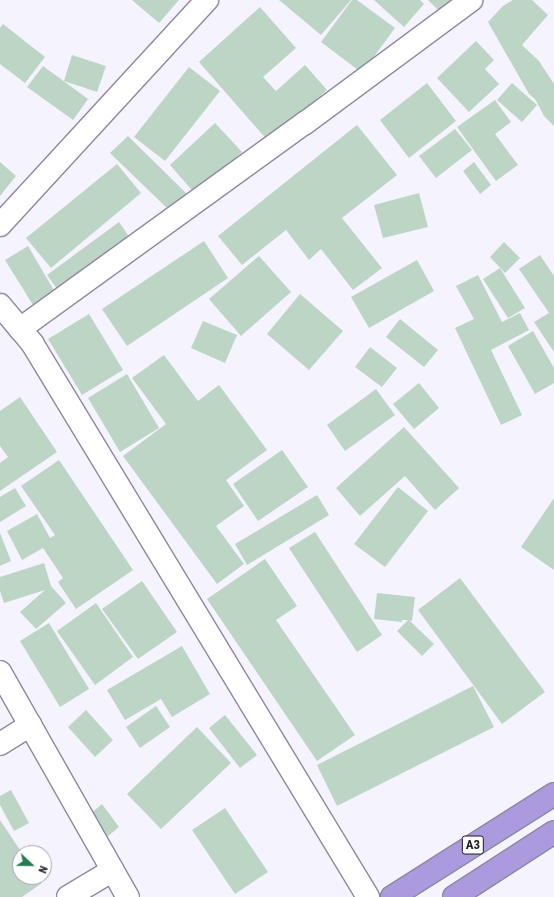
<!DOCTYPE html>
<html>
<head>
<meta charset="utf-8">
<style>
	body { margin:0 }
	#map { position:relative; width:554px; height:897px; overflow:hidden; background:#f5f3fe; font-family:"Roboto Condensed",sans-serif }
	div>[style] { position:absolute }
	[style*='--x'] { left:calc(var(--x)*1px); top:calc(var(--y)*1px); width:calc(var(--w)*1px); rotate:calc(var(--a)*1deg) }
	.building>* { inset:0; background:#bcd5c4 }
	.roads { filter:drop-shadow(1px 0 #8d88a0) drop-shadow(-1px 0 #8d88a0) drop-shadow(0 1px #8d88a0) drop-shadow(0 -1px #8d88a0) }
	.minor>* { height:22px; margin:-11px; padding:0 11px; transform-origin:11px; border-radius:11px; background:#fff }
	.trunk>* { height:22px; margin:-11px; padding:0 11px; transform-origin:11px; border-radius:11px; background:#ac9adf }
	span { translate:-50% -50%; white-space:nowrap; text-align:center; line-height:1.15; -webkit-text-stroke:3.5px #fff; paint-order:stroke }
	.shield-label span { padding:1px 3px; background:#fff; border:1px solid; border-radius:3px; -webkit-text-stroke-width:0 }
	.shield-label { font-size:13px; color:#1c1a23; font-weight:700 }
	.north { position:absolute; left:12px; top:845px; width:40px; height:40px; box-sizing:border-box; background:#fff; border:1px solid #a4a3a7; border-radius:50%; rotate:112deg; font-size:11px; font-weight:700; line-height:16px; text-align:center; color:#1c1a23 }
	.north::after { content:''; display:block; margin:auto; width:14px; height:18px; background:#267b4f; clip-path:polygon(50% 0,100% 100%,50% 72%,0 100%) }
</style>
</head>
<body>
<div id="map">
	<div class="building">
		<div style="clip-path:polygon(132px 0,179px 0,159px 23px)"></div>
		<div style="clip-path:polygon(279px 0,351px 0,321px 35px)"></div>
		<div style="clip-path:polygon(352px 0,357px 0,395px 28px,362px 73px,321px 42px)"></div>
		<div style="clip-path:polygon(374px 0,420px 0,424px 4px,404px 27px)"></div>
		<div style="clip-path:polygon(428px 0,463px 0,446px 18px)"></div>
		<div style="clip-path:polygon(513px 0,532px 0,548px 15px,522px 45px,539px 61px,554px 84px,554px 126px,544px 116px,535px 99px,529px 94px,488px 22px,503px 6px)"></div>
		<div style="clip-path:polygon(260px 7px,296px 48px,263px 77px,276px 91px,305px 65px,327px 90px,269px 142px,199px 62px)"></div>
		<div style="clip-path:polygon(3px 24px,45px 57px,25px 83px,0 64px,0 28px)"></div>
		<div style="clip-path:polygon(476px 41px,494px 60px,485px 69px,499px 84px,469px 112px,437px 78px)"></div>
		<div style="clip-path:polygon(72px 55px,106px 66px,97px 92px,64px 81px)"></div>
		<div style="clip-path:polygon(43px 66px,88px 99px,73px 120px,27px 87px)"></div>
		<div style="clip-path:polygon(189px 67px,220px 91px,165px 161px,134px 137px)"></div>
		<div style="clip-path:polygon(427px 83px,456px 121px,409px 158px,380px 120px)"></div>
		<div style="clip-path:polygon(512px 83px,537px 105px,522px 122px,497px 100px)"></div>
		<div style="clip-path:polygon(495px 100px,511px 122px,495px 134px,518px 165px,496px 181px,457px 127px)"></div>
		<div style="clip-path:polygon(215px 123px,242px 152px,196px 195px,170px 165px)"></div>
		<div style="clip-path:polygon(357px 125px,397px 175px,342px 218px,382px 268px,353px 290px,321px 249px,309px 260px,286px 230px,242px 265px,218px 236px)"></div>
		<div style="clip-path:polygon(455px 129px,472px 150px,436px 178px,419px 156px)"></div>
		<div style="clip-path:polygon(128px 136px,188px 195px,171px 212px,110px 153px)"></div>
		<div style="clip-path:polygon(0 162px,16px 176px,0 196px)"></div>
		<div style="clip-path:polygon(474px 162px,491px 185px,480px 194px,463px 171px)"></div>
		<div style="clip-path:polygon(117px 164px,141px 193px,51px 268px,26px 238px)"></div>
		<div style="clip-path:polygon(419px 193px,428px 227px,383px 238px,374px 205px)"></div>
		<div style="clip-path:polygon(119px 222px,135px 245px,63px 297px,47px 275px)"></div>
		<div style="clip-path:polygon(204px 241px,228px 278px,127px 346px,102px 309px)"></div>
		<div style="clip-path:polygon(504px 242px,520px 258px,505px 273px,490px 257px)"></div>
		<div style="clip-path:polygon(28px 246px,55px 292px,33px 305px,5px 260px)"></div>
		<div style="clip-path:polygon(540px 255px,554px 276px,554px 352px,534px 322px,549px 313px,519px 269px)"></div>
		<div style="clip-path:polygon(259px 256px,291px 292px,241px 336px,209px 299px)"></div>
		<div style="clip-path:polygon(417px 260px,434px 291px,369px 328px,351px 297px)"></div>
		<div style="clip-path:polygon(500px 268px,525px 308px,508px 318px,483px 279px)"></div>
		<div style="clip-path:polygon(478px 275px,502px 322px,520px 313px,529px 330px,491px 350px,522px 415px,501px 425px,455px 328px,474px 319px,456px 286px)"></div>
		<div style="clip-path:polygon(300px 294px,343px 331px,309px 370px,267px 334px)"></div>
		<div style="clip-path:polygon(89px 314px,123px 370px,82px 395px,48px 339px)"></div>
		<div style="clip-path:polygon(400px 319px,438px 350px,424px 367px,386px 337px)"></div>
		<div style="clip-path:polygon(203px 321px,237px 335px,225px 363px,191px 348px)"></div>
		<div style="clip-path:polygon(533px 331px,554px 368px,554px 383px,535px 394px,508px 346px)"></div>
		<div style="clip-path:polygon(370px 347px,397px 368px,382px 387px,355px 367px)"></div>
		<div style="clip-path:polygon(164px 355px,198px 401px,219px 385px,267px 450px,226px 480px,244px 506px,216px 526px,244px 564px,217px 584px,123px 456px,166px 424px,132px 378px)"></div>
		<div style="clip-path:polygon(127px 374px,159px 428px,120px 452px,88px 398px)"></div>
		<div style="clip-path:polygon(419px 383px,439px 408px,414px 429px,393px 404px)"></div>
		<div style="clip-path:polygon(376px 389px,395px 415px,345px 451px,327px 425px)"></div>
		<div style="clip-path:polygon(20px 397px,57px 452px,0 491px,0 463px,8px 457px,0 446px,0 411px)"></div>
		<div style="clip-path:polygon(404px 427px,459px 488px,435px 510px,405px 476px,360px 516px,336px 488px)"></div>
		<div style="clip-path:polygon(282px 450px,308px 487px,258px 521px,233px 484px)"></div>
		<div style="clip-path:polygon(59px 460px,133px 570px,76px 609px,58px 582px,63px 578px,43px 548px,22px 560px,7px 531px,37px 514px,50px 538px,55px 535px,21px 486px)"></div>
		<div style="clip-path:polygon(398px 487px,428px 511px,385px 567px,354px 544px)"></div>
		<div style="clip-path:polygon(15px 488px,26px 506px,0 522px,0 497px)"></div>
		<div style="clip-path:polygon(317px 495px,329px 515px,247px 565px,235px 544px)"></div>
		<div style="clip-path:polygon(554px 498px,554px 570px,521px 547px)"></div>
		<div style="clip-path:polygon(315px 532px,382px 635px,357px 652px,289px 548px)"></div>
		<div style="clip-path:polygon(0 533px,11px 561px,0 566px)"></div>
		<div style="clip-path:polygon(265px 559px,297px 606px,276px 620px,355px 735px,317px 761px,207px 599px)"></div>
		<div style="clip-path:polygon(44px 563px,51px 586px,66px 603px,36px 629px,20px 612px,45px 590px,4px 603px,0 591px,0 577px)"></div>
		<div style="clip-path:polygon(460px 578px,545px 692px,502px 724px,418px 610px)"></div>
		<div style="clip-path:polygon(142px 581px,177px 632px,138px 659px,102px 609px)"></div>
		<div style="clip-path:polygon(377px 593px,415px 597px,412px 621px,409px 620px,434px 644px,422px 656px,397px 631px,408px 620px,402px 620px,402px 622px,374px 619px)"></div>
		<div style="clip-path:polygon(96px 603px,133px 657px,95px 685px,57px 631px)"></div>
		<div style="clip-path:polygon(49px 623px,89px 689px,60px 707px,20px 641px)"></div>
		<div style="clip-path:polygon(182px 646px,210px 694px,172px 717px,161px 699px,125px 720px,107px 690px)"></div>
		<div style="clip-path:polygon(473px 686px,494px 727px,337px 806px,317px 765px)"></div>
		<div style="clip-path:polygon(156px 706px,170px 727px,140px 748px,126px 727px)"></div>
		<div style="clip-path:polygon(86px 710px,113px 740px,95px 757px,68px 727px)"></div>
		<div style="clip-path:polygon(225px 715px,257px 755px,240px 768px,209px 728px)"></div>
		<div style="clip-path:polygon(197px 727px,231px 763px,161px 829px,127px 794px)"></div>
		<div style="clip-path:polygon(11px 790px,29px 823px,14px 831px,0 805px,0 796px)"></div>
		<div style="clip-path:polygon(102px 804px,119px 827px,107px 837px,90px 814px)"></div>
		<div style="clip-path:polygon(225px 808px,268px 872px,235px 894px,192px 830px)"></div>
		<div style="clip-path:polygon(0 820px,22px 853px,20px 853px,20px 877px,38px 877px,42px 883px,22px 897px,0 897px)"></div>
	</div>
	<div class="roads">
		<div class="minor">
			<div style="--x:0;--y:225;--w:306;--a:-47.4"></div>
			<div style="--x:0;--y:305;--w:50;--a:49.9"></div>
			<div style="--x:32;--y:343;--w:648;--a:58.76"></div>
			<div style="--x:20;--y:329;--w:352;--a:-35.9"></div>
			<div style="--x:305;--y:123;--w:207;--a:-36.5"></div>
			<div style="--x:0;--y:672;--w:259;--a:60.4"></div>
			<div style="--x:0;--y:744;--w:36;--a:-32"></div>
			<div style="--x:68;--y:897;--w:52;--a:-31"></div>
		</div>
		<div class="trunk">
			<div style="--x:392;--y:897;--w:192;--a:-32.4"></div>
			<div style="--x:454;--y:897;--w:119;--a:-33"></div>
		</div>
	</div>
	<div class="shield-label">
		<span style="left:473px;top:845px">A3</span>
	</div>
	<div class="north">N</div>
</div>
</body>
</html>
